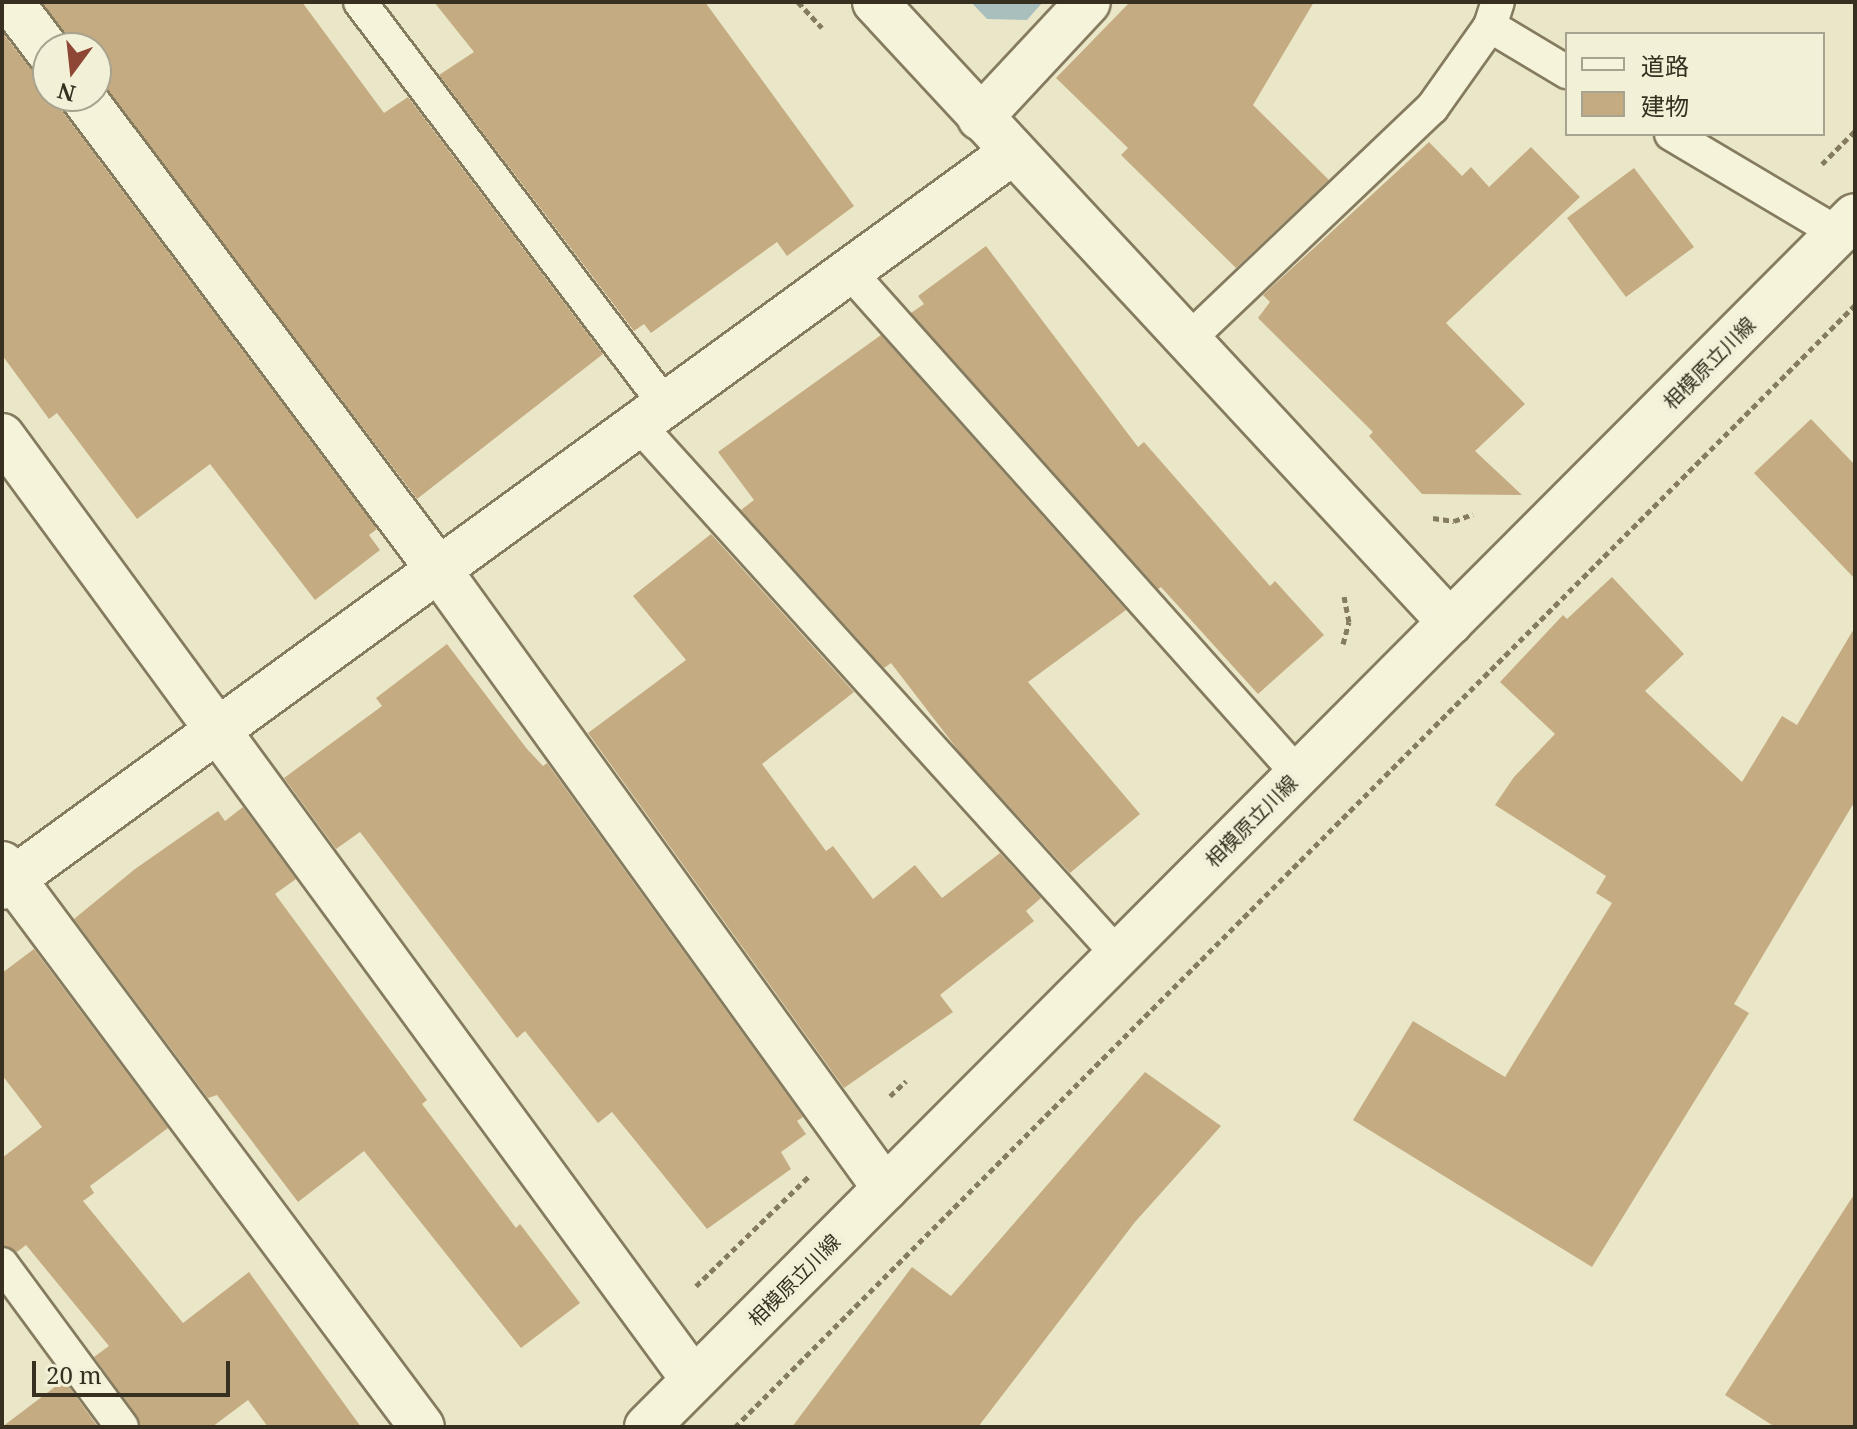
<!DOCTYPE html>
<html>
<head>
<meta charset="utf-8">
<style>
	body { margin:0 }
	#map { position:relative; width:1857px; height:1429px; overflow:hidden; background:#eae7c8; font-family:"Noto Serif","Noto Sans JP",serif }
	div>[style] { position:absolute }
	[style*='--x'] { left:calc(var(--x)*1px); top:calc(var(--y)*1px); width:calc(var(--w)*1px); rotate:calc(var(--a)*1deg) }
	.water>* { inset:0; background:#a9bfbd }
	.building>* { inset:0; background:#c5ab82 }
	.path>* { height:5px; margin-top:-2.5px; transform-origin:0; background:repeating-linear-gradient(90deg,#857b5f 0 6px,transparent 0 10px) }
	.roads { filter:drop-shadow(2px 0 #857b5f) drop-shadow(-2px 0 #857b5f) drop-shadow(0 2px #857b5f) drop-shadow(0 -2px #857b5f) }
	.lane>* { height:32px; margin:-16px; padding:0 16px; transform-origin:16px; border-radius:16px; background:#f6f3db }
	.street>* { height:44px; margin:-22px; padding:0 22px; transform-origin:22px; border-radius:22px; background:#f6f3db }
	.secondary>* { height:44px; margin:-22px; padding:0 22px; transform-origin:22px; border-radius:22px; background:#f6f3db }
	span { translate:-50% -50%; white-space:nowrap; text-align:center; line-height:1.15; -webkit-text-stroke:8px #f2f0d7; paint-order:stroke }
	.street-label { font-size:20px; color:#373021 }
	.frame { position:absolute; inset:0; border:4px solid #373021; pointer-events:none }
	.legend { position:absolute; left:1565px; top:32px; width:260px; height:104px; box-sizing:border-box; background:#f2f0d7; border:2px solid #a7a38e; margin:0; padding:10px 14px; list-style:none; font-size:24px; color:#373021 }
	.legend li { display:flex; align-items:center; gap:16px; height:40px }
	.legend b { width:40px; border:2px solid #a7a38e }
	.north { position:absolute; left:32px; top:32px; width:80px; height:80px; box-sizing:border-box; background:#f2f0d7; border:2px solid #a7a38e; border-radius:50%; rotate:195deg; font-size:22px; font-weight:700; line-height:32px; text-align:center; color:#373021 }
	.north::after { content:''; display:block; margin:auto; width:28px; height:36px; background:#8e4635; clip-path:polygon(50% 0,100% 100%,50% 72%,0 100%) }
	.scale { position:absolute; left:32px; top:1361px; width:198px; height:36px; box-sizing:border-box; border:4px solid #373021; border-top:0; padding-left:10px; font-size:24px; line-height:28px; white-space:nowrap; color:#373021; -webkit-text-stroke:6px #f2f0d7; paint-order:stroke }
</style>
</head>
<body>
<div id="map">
	<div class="water">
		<div style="clip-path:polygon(971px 2px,1043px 2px,1027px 20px,987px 19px)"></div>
	</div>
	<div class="building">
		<div style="clip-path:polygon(42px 2px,302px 2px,384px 113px,408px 97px,603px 354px,417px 499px,96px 76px,96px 48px,73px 48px)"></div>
		<div style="clip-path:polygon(434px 2px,705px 2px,854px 206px,787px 256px,777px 242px,651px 333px,644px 324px,634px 331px,439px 75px,474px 52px)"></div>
		<div style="clip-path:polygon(1130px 2px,1314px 2px,1253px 105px,1329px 180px,1236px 268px,1121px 155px,1128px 148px,1056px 78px)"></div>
		<div style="clip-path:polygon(2px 32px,29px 67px,48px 75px,48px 96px,58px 96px,62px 111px,377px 529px,369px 535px,380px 550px,315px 600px,210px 464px,137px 519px,57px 413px,49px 419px,2px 355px)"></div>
		<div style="clip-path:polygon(1429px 142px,1462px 176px,1471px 167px,1489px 187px,1531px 147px,1580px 197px,1446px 323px,1525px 404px,1475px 451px,1522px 495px,1422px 494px,1369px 436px,1373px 432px,1258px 318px,1270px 302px,1263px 295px)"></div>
		<div style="clip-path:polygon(1634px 168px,1694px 247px,1626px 297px,1567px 218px)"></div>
		<div style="clip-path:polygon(986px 246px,1138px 447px,1144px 442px,1270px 586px,1275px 581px,1324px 635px,1258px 694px,1161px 587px,1158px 589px,911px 313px,924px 304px,918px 296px)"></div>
		<div style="clip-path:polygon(881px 335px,1126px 610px,1028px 682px,1140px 814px,1070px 873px,961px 754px,891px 663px,884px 668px,741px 510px,754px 500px,718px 452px)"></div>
		<div style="clip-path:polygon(1811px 419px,1855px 465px,1855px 579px,1754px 473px)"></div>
		<div style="clip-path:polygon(711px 534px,854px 692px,762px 764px,826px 851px,833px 846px,873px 899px,915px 865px,942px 898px,1000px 853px,1041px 898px,1026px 911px,1034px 921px,940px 995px,953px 1012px,844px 1088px,588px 733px,686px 660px,633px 596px)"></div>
		<div style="clip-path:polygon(1612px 577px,1684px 654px,1645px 691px,1742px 782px,1782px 716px,1797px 725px,1855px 627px,1855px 801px,1734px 1004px,1749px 1013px,1592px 1267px,1353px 1120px,1413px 1021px,1505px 1077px,1612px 903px,1596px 893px,1606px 876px,1495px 805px,1514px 777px,1555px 734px,1500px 682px,1563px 615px,1567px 619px)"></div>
		<div style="clip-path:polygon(447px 644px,527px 749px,543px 766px,547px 763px,803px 1117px,797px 1121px,806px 1134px,781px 1152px,791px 1169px,707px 1229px,612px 1112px,598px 1123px,525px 1031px,517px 1038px,360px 832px,336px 849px,284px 778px,382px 706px,376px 698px)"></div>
		<div style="clip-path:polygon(243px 807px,296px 879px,275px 894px,427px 1100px,422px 1104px,516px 1228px,520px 1224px,580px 1303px,521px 1348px,364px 1151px,298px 1202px,217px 1095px,208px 1098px,74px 919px,135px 869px,218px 811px,225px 821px)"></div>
		<div style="clip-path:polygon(34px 949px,168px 1128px,90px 1186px,94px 1193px,83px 1201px,183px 1323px,249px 1272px,361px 1427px,268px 1427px,248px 1400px,212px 1427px,141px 1427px,137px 1416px,94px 1357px,109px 1346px,26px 1245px,17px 1252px,2px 1245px,2px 1158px,42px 1127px,2px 1075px,2px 973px)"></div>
		<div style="clip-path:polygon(1145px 1072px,1221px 1126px,1135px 1222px,978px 1427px,792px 1427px,912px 1267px,951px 1296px)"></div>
		<div style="clip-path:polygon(1855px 1193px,1855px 1427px,1775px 1427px,1725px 1395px)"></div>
		<div style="clip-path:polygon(64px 1380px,98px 1427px,2px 1427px)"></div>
	</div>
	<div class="path">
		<div style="--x:798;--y:2;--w:35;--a:47"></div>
		<div style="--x:1822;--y:164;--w:47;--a:-45"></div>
		<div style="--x:1433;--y:518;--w:21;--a:8"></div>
		<div style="--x:1454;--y:521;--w:20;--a:-20"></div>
		<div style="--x:1343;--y:644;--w:23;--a:-75"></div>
		<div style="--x:1349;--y:622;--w:26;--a:-101"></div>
		<div style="--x:890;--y:1096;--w:22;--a:-43"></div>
		<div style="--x:696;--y:1286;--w:158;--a:-44.2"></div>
		<div style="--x:735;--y:1427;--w:1585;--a:-45.05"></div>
	</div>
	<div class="roads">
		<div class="lane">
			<div style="--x:360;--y:2;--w:503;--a:52.83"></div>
			<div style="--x:1490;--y:26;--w:90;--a:30.9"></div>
			<div style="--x:1671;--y:134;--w:194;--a:30.7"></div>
			<div style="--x:848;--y:270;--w:676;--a:48.24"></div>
			<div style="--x:1188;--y:340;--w:337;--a:-43.6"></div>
			<div style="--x:1432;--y:108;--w:100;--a:-54.7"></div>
			<div style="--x:1490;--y:26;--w:25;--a:-72"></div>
			<div style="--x:637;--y:423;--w:717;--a:47.88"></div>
			<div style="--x:2;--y:1264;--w:202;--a:53.6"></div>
		</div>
		<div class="street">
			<div style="--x:11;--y:2;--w:61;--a:52.9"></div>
			<div style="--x:82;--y:96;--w:592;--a:53.03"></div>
			<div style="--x:438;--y:569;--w:764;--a:54.17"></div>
			<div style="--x:980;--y:118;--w:158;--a:-47"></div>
			<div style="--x:2;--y:436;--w:1170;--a:53.76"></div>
			<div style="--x:2;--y:864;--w:702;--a:53.28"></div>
			<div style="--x:2;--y:887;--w:1250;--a:-36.02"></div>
		</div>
		<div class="secondary">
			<div style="--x:875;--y:2;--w:846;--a:47.16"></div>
			<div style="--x:647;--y:1427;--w:1710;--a:-45.07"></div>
		</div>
	</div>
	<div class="street-label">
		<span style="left:1709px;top:363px;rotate:-45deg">相模原立川線</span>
		<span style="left:1251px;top:821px;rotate:-45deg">相模原立川線</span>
		<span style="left:794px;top:1280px;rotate:-45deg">相模原立川線</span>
	</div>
	<div class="frame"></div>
	<ul class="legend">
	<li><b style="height:10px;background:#f6f3db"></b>道路</li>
	<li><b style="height:22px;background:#c5ab82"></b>建物</li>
	</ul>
	<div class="north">N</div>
	<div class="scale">20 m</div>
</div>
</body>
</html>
